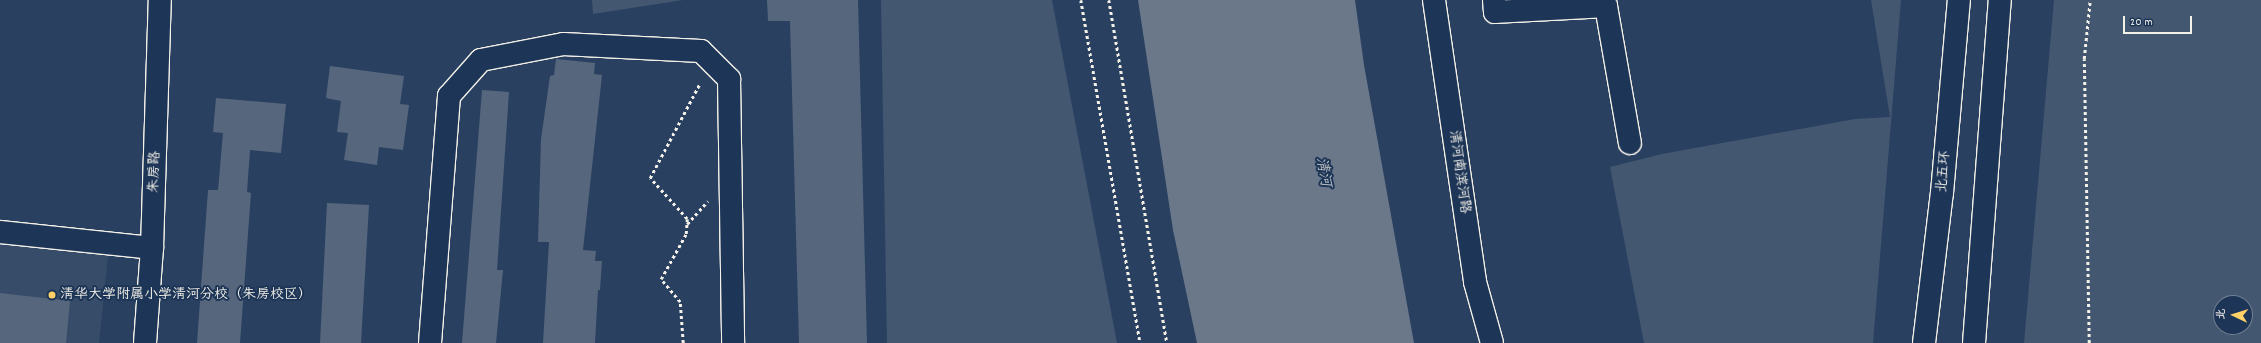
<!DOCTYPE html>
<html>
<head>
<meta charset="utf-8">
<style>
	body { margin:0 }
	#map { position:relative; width:2261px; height:343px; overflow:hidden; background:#2a4060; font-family:Dekko,"LXGW WenKai TC",sans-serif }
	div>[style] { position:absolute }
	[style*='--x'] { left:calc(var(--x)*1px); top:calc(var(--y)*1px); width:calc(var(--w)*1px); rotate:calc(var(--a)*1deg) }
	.built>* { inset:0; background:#374c69 }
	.green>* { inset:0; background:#445771 }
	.water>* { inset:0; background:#6a788a }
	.building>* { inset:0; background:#56677d }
	.path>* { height:2.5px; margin-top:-1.25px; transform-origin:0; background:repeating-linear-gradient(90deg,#f4f1e8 0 3px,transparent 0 6px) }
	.roads { filter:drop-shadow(1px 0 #f4f1e8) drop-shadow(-1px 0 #f4f1e8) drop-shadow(0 1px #f4f1e8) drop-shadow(0 -1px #f4f1e8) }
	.minor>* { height:22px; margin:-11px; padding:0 11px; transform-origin:11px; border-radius:11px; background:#1d3557 }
	.highway>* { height:22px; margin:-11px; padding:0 11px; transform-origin:11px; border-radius:11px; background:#1d3557 }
	.dots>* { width:11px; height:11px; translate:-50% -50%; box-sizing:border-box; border:2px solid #1d3557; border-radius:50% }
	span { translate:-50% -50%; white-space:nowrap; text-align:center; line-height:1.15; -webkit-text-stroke:4px #1d3557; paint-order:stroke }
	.street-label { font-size:14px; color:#f4f1e8 }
	.poi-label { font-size:14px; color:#f4f1e8 }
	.left { translate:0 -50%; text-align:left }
	.water-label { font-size:15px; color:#bdc1c2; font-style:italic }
	.north { position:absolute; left:2213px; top:295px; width:40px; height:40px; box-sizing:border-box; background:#1d3557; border:1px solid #738091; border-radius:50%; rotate:274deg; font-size:11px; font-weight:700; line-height:16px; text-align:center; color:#f4f1e8 }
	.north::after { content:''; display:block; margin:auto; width:14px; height:18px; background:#ffd166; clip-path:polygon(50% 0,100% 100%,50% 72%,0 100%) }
	.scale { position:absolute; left:2123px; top:16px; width:69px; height:18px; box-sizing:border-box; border:2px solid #f4f1e8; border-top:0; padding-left:5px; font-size:12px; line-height:14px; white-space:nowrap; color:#f4f1e8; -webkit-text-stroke:3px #1d3557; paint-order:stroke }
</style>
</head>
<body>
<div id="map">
	<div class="built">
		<div style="clip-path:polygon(0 237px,109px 247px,99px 343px,0 343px)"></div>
	</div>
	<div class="green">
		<div style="clip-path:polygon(592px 0,683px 0,593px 14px)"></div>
		<div style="clip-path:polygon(881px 0,1052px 0,1117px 343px,887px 343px)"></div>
		<div style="clip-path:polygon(1871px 0,1901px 0,1873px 343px,1644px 343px,1610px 167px,1662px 154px,1855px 119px,1890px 117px)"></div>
		<div style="clip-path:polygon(evenodd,2054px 0,2261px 0,2261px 343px,2024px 343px,2054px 0,2221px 303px,2245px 303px,2245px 327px,2221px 327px,2221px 303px)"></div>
	</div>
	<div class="water">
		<div style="clip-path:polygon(1138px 0,1355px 0,1364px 65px,1414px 343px,1197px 343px,1173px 230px)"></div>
	</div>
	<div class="building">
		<div style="clip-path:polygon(767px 0,858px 0,867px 343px,799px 343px,790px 21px,768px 21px)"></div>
		<div style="clip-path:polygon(556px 59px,595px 63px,594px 74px,602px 75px,583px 250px,596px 251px,595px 261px,602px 261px,600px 290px,598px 290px,595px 343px,543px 343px,549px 242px,538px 242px,541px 139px,550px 76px,554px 75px)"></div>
		<div style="clip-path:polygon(330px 66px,404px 76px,400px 104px,409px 105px,403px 150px,379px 147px,377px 165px,344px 160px,348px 133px,337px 132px,341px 101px,326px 98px)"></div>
		<div style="clip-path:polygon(482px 90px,509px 92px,497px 270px,503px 270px,496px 343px,462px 343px)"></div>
		<div style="clip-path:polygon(216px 98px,286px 104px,281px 153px,250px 150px,247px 192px,251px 193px,240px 343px,197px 343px,208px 190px,218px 190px,223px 133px,213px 132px)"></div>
		<div style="clip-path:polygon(327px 203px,369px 205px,361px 343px,320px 343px)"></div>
		<div style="clip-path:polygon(0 293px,70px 301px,66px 343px,0 343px)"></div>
	</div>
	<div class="path">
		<div style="--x:1081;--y:0;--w:348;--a:80.2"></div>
		<div style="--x:1109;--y:0;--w:348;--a:80.4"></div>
		<div style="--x:687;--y:224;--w:31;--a:-48"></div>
		<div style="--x:683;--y:343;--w:41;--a:-94.2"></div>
		<div style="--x:680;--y:302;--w:30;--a:-130"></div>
		<div style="--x:661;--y:279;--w:51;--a:-60.9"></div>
		<div style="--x:686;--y:234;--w:15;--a:-86"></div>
		<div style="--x:687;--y:219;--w:55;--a:-132.1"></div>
		<div style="--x:650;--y:178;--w:107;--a:-62.2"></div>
		<div style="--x:2089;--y:343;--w:284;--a:-91"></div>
		<div style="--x:2084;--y:59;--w:59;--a:-84.2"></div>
	</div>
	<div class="roads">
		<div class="minor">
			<div style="--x:1434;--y:0;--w:285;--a:81.7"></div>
			<div style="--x:1475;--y:282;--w:63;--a:74.4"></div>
			<div style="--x:1494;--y:0;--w:12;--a:85"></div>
			<div style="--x:1495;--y:12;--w:111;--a:-3.1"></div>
			<div style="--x:1606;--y:6;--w:139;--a:80.1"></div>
			<div style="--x:0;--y:232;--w:153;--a:6"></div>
			<div style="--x:145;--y:343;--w:95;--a:-85.8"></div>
			<div style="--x:152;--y:248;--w:248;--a:-88.2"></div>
			<div style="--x:430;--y:343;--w:248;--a:-85.6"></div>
			<div style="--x:449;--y:96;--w:48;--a:-48.4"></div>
			<div style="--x:481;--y:60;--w:84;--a:-11"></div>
			<div style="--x:563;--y:44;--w:138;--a:2.9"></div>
			<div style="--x:701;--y:51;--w:40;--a:45"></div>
			<div style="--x:729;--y:79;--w:264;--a:89.1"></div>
		</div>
		<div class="highway">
			<div style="--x:1924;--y:343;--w:151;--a:-83.2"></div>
			<div style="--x:1942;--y:193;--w:194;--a:-85"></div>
			<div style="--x:1974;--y:343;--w:344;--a:-85.7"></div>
		</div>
	</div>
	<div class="dots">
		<div style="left:52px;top:295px;background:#ffd166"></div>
	</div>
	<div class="street-label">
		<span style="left:155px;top:172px;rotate:-88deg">朱房路</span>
		<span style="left:1459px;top:172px;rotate:82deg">清河南滨河路</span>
		<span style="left:1944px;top:172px;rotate:-85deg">北五环</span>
	</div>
	<div class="poi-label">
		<span class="left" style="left:60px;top:295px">清华大学附属小学清河分校（朱房校区）</span>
	</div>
	<div class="water-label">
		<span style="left:1322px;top:172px;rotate:80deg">清河</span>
	</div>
	<div class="north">北</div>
	<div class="scale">20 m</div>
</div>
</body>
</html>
